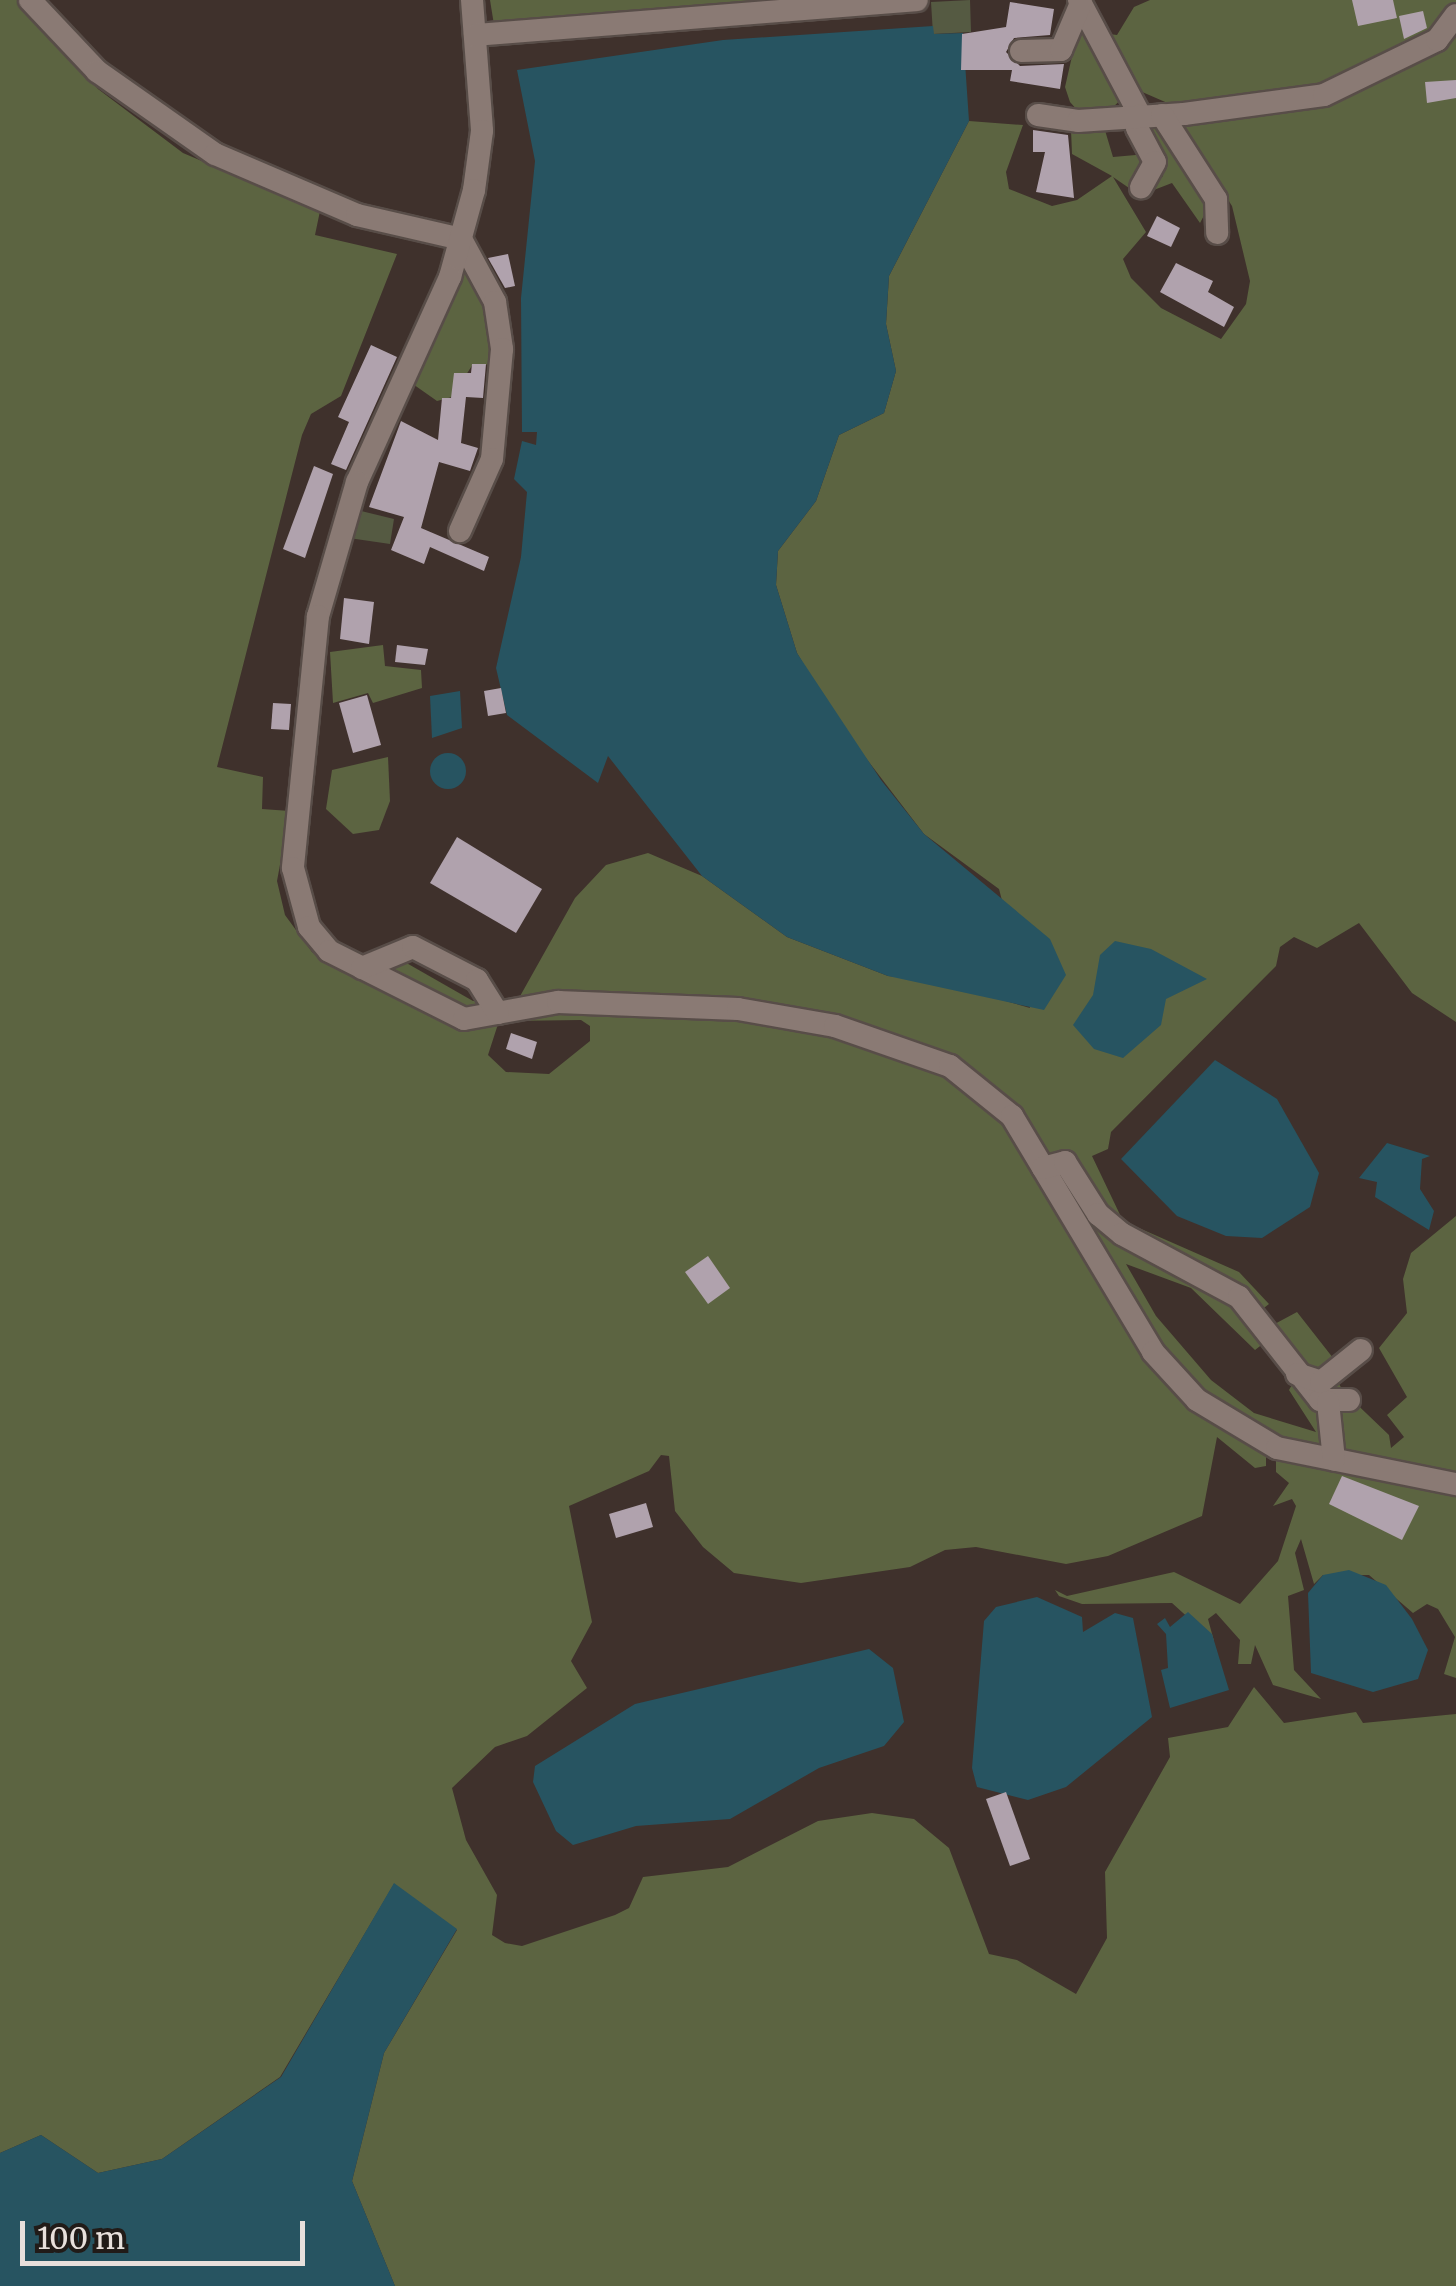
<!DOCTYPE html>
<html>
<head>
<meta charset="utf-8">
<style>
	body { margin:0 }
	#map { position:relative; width:1456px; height:2286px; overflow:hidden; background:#3f312c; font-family:Merriweather,serif }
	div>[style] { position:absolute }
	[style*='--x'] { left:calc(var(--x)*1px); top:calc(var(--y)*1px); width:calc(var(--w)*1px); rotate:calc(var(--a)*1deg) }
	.green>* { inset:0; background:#555a42 }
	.forest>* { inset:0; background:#5c6441 }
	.water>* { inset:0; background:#275461 }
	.round { border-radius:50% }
	.building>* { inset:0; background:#b0a2ad }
	.roads { filter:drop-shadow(2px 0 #584d48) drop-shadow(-2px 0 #584d48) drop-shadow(0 2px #584d48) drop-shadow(0 -2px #584d48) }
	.minor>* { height:22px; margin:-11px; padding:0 11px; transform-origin:11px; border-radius:11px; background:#8a7a74 }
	span { translate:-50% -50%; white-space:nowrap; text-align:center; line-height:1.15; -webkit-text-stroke:10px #211b18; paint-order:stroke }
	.scale { position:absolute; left:20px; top:2221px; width:285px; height:45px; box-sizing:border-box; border:5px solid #e8e0dc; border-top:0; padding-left:12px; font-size:30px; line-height:35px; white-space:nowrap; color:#e8e0dc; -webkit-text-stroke:8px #211b18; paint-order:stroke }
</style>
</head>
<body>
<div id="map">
	<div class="green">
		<div style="clip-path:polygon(970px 0,971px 32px,933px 34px,931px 2px)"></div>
		<div style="clip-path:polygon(357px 510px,394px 519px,390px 544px,349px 538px)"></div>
	</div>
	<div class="forest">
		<div style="clip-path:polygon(evenodd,0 0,20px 0,98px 89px,183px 153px,320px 211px,315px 235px,397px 254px,341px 396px,311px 414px,302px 435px,217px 767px,263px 777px,262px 809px,290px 811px,277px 881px,285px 915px,312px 952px,341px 972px,361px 976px,403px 961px,473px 1001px,519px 998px,575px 898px,606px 865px,648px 853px,702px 876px,787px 937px,888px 976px,932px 980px,1030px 1008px,999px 889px,924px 834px,836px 719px,797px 653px,776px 585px,778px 551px,816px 501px,839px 435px,884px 413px,896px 371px,886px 324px,889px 276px,969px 121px,1023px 125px,1006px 172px,1009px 189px,1052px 206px,1077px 200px,1112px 176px,1072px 154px,1071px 130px,1104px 127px,1113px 157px,1147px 154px,1129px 188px,1113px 177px,1146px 232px,1123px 259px,1131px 278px,1161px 308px,1221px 339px,1246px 304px,1250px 281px,1232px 206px,1183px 130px,1179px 108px,1133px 88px,1110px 110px,1078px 111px,1070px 102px,1065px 87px,1078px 30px,1117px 35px,1134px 7px,1150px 0,1456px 0,1456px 1022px,1412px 993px,1359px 923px,1317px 948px,1294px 937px,1280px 947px,1276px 966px,1111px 1132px,1108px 1149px,1092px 1156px,1123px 1221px,1239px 1272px,1269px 1304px,1247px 1321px,1264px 1343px,1255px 1350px,1191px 1288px,1126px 1264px,1156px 1316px,1211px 1380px,1254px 1413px,1316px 1432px,1289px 1390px,1293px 1383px,1267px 1328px,1297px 1312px,1337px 1363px,1330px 1370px,1344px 1392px,1389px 1435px,1391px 1448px,1404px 1437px,1387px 1415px,1407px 1397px,1379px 1348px,1407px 1313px,1403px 1279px,1411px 1253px,1456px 1216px,1456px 1678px,1444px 1674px,1455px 1637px,1438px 1609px,1427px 1604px,1413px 1613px,1369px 1575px,1323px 1575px,1314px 1584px,1301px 1539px,1295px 1553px,1304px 1590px,1288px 1596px,1294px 1670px,1321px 1699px,1273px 1685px,1255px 1645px,1251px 1664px,1238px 1664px,1240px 1640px,1216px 1613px,1208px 1619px,1214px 1641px,1172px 1603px,1082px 1604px,1059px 1596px,1055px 1590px,1067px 1596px,1174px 1572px,1240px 1604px,1278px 1561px,1296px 1506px,1292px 1499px,1273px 1506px,1289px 1483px,1276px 1472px,1276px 1457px,1266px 1454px,1266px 1466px,1255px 1468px,1217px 1437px,1202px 1516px,1108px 1556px,1066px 1564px,976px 1547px,945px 1550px,910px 1567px,801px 1583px,734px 1573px,703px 1547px,675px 1511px,669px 1456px,661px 1455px,649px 1471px,569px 1506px,592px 1622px,571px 1661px,587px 1688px,527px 1736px,495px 1747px,452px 1788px,466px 1840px,497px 1895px,492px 1935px,505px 1943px,522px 1946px,615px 1915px,629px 1908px,643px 1877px,728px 1867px,818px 1821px,872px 1813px,914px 1819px,949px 1848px,989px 1954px,1017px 1960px,1076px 1994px,1107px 1938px,1105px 1872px,1170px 1757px,1168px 1738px,1228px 1727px,1254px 1687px,1284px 1723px,1356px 1712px,1363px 1723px,1456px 1714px,1456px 2286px,395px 2286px,352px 2181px,384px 2053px,457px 1930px,394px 1884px,280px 2077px,162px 2159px,98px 2173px,41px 2135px,0 2153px,0 0,581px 1020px,590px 1026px,590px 1041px,549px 1074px,506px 1072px,488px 1055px,499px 1021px,581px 1020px)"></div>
		<div style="clip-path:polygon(490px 0,832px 0,494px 25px)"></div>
		<div style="clip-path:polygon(1160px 123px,1208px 208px,1200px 223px,1172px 183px,1146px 193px,1163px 176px,1163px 165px,1139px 128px)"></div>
		<div style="clip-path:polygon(464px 269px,476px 269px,497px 365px,473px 364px,452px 397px,437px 401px,410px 382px)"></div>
		<div style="clip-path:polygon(383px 645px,385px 666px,421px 670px,422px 688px,373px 703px,368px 693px,333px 703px,330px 652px)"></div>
		<div style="clip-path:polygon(388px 757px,390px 801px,379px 830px,353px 834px,326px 809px,332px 770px)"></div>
	</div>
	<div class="water">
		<div style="clip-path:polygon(933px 26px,934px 34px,963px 33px,969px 121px,889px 276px,886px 324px,896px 371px,884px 413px,839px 435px,816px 501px,778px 551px,776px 585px,797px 653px,881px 780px,924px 834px,1050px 939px,1066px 975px,1044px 1010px,888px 976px,787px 937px,702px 876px,608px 756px,598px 783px,507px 715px,496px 668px,521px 557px,527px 492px,514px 479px,522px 441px,536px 445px,537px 432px,522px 432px,521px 298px,535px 161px,517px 70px,723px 40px)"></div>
		<div style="clip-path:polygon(460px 691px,462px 728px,432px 738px,430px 696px)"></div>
		<div class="round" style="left:430px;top:753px;width:36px;height:36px"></div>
		<div style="clip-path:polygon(1115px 941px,1151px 949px,1207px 979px,1166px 999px,1161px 1025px,1123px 1058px,1094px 1049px,1073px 1025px,1093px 995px,1100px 955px)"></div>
		<div style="clip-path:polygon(1215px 1060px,1277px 1099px,1319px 1173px,1310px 1207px,1262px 1238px,1226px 1236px,1177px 1216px,1121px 1159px)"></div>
		<div style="clip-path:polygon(1387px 1143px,1430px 1156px,1422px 1159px,1420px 1189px,1434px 1211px,1429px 1230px,1375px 1197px,1377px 1182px,1359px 1178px)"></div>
		<div style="clip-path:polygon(1349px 1570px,1386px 1585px,1412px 1619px,1428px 1650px,1418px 1679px,1373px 1692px,1311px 1673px,1308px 1593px,1323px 1575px)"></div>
		<div style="clip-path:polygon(1037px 1597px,1082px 1617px,1083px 1632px,1115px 1613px,1133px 1618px,1152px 1717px,1066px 1787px,1028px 1800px,977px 1787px,972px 1768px,984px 1621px,996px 1607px)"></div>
		<div style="clip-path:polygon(1188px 1612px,1212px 1634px,1229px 1690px,1170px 1708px,1161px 1670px,1168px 1668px,1166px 1634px,1157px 1624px,1165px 1618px,1170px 1627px)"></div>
		<div style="clip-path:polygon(869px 1649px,893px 1668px,904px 1722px,884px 1746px,819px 1768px,730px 1819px,636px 1826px,573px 1845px,556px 1831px,533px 1782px,535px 1766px,635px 1704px)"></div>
		<div style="clip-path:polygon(394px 1883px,457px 1929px,384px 2053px,352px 2181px,395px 2286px,0 2286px,0 2153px,41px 2135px,98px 2173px,162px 2159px,281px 2077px)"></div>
	</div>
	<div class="building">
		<div style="clip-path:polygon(1352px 0,1393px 0,1397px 18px,1358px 26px)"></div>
		<div style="clip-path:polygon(1010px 2px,1054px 9px,1050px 35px,1014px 38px,1006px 52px,1020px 66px,1064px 64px,1060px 89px,1010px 81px,1012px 70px,961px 70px,962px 34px,1006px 27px)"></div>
		<div style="clip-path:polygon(1423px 11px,1427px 28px,1404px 39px,1399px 16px)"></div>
		<div style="clip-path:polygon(1456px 80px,1456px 98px,1427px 103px,1425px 82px)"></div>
		<div style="clip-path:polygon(1033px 130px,1068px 135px,1074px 198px,1036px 192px,1045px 152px,1033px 152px)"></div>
		<div style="clip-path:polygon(1157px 216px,1180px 228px,1171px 247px,1147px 236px)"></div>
		<div style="clip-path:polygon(508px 254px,515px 286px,505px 288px,488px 258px)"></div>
		<div style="clip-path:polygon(1176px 263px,1213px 281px,1208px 292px,1234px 307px,1224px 327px,1160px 292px)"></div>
		<div style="clip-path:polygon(371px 345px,397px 357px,346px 470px,331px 464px,349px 422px,338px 417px)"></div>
		<div style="clip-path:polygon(472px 364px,486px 364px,483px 398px,466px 397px,461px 443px,478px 448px,470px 471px,439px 462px,421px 528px,489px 557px,484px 571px,430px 547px,424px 564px,391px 550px,404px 517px,369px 507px,401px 421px,438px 440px,442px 398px,451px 398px,454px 373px,471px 373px)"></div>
		<div style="clip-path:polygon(314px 466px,333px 474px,305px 558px,283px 549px)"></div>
		<div style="clip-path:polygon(344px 598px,374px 602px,369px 644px,340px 639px)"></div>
		<div style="clip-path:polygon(397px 645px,428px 649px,425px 665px,395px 662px)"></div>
		<div style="clip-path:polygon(501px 688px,506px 713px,488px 716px,484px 691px)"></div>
		<div style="clip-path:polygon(367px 695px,381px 745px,353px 753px,339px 703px)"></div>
		<div style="clip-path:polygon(273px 703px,291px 704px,289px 730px,271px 729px)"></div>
		<div style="clip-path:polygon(457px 837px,542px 889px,516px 933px,430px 883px)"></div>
		<div style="clip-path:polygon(511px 1033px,537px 1042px,532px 1059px,506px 1049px)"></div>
		<div style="clip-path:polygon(708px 1256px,730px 1288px,708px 1304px,685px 1272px)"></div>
		<div style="clip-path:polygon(1342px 1476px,1419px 1506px,1402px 1540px,1329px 1504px)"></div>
		<div style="clip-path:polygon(646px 1503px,653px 1527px,616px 1538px,609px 1514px)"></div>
		<div style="clip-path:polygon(1006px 1792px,1030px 1859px,1010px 1866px,986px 1799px)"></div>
	</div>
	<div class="roads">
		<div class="minor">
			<div style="--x:30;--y:0;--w:98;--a:46.7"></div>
			<div style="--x:97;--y:71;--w:144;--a:35.1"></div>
			<div style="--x:215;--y:154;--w:155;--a:23.2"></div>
			<div style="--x:357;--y:215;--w:107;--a:13"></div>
			<div style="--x:461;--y:239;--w:72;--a:61.6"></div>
			<div style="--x:495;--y:302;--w:48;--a:81.5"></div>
			<div style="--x:502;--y:349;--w:110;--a:95.2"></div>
			<div style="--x:492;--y:459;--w:79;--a:114"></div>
			<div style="--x:472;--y:0;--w:131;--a:85.6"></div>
			<div style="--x:482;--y:131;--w:60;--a:97.7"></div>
			<div style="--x:474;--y:190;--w:90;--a:105.4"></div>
			<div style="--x:450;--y:277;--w:225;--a:114.4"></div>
			<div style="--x:357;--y:482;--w:140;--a:106.2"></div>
			<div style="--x:318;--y:616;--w:253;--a:95.7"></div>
			<div style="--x:293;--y:868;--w:61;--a:74.8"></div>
			<div style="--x:309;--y:927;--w:31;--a:50"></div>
			<div style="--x:329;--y:951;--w:151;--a:26.7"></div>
			<div style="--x:464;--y:1019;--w:96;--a:-10.3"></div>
			<div style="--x:558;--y:1002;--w:180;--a:2.2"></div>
			<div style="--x:738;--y:1009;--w:98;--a:9.9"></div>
			<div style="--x:835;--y:1026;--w:122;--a:19.2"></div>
			<div style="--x:950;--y:1066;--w:80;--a:38.9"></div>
			<div style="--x:1012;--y:1116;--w:275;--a:59.1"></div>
			<div style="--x:1153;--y:1352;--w:65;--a:47.5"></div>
			<div style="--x:1197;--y:1400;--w:93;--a:31"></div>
			<div style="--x:1277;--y:1448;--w:183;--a:11.4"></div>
			<div style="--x:1079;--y:0;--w:130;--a:62.1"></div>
			<div style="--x:1140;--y:115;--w:13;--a:103"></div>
			<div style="--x:1137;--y:128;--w:38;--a:62"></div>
			<div style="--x:1155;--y:162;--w:29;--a:119"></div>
			<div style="--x:475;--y:35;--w:443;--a:-4.5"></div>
			<div style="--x:1021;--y:51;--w:40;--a:-1.4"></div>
			<div style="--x:1061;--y:50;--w:51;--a:-66.9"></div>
			<div style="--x:1038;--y:115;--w:40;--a:8.5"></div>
			<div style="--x:1078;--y:121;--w:106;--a:-3.8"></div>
			<div style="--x:1184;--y:114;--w:141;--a:-7.7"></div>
			<div style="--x:1324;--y:95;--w:126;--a:-26"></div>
			<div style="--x:1437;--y:40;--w:31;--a:-53"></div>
			<div style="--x:1162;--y:115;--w:100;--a:57.3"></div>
			<div style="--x:1216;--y:199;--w:34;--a:88"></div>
			<div style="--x:362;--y:968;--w:55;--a:-22.4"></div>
			<div style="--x:413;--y:947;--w:72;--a:27.3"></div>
			<div style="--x:477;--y:980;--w:39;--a:58"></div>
			<div style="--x:1043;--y:1168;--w:23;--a:-15"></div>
			<div style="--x:1065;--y:1162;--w:62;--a:57.6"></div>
			<div style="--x:1098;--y:1214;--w:31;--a:40"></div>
			<div style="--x:1122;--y:1234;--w:133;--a:28.3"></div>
			<div style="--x:1239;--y:1297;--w:131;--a:51.8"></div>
			<div style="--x:1320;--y:1400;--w:29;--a:0"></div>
			<div style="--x:1297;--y:1374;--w:25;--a:18"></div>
			<div style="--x:1321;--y:1382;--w:51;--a:-38.7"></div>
			<div style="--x:1328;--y:1402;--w:58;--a:84.1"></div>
		</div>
	</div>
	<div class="scale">100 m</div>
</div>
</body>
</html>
